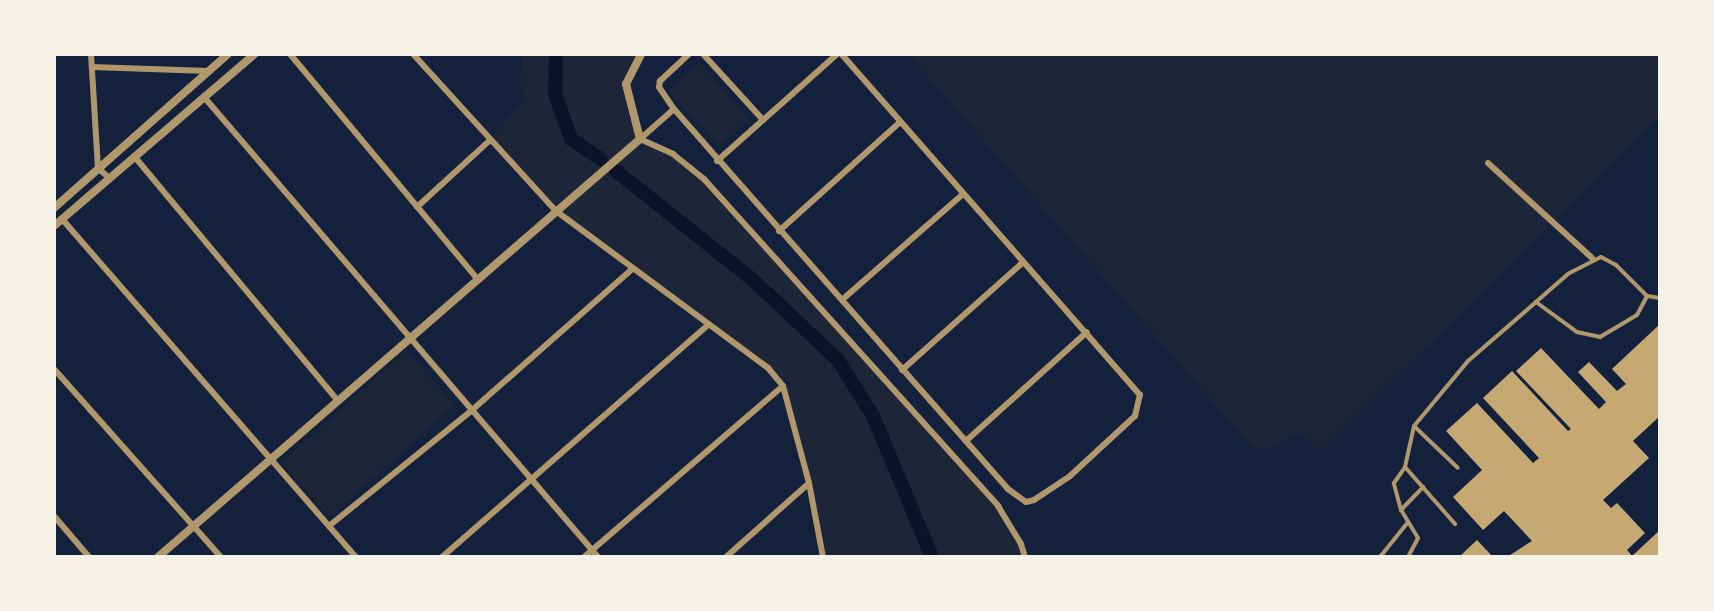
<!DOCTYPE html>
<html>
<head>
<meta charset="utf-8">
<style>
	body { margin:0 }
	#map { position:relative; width:1714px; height:611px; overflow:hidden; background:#14213d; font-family:"Zilla Slab",serif }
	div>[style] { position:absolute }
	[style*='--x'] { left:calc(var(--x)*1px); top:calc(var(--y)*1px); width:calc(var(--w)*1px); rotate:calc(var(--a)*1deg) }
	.green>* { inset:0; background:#1d2539 }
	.canal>* { height:14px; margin:-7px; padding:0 7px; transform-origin:7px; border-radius:7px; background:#0b132b }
	.building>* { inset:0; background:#c6a872 }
	.service>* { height:4px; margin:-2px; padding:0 2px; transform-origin:2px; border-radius:2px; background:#b1986c }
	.minor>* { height:6px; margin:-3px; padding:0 3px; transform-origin:3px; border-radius:3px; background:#b1986c }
	.tertiary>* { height:8px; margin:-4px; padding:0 4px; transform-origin:4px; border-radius:4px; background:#b1986c }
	span { translate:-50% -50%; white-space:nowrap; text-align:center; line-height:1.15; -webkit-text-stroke:5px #f6f1e7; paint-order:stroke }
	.frame { position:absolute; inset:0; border:56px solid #f6f1e7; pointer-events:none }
</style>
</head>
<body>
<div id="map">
	<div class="green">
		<div style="clip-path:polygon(522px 54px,645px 54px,629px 78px,641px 139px,673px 151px,705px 176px,997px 508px,1024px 557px,825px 557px,784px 387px,767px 369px,555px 213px,487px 142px,526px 99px,520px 89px)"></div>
		<div style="clip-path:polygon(908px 54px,1660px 54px,1660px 115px,1320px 452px,1299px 432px,1272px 447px,1254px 449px)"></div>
		<div style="clip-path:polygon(700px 62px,749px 120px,720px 147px,668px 91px)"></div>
		<div style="clip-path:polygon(406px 351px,455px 405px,330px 517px,281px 463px)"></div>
	</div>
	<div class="canal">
		<div style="--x:556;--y:54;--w:40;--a:91.4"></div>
		<div style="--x:555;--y:94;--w:48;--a:70.4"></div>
		<div style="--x:571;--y:139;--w:36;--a:34"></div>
		<div style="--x:616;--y:171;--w:175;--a:38.5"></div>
		<div style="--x:753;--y:280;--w:117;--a:43.3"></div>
		<div style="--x:838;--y:360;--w:66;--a:58"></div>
		<div style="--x:873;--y:416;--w:153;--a:67.3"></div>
	</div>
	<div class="building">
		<div style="clip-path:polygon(1660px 324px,1660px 416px,1633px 441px,1649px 458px,1603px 500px,1611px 508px,1617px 503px,1645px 533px,1627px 550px,1632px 556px,1660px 530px,1660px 557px,1507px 557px,1532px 541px,1504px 511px,1483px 530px,1453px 497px,1482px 470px,1446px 431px,1477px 403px,1533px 463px,1539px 458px,1483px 398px,1512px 371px,1568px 431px,1571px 429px,1516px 371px,1541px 348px,1599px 409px,1606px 402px,1578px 372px,1589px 362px,1617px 391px,1626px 384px,1612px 369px)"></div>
		<div style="clip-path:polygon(1477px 540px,1493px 557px,1459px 557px)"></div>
	</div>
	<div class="service">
		<div style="--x:1660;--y:182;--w:10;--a:90"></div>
		<div style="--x:1647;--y:296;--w:13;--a:9"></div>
		<div style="--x:1415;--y:427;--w:59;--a:43.6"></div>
		<div style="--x:1405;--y:467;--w:76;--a:48.7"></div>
		<div style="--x:1401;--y:510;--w:32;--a:-46"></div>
		<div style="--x:1380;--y:557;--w:45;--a:-51.3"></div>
		<div style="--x:1408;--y:557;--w:21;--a:-62"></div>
		<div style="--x:1418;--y:538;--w:33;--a:-121"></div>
		<div style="--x:1401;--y:510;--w:28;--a:-105"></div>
		<div style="--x:1394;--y:483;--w:19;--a:-55"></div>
		<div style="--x:1405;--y:467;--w:42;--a:-77.6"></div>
		<div style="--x:1414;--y:426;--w:85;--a:-50.3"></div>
		<div style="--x:1468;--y:361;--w:90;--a:-40.9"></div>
		<div style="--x:1536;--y:302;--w:51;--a:36.2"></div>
		<div style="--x:1577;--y:332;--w:24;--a:12"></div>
		<div style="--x:1600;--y:337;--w:43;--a:-30.7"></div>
		<div style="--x:1637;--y:315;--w:21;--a:-62"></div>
		<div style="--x:1647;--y:296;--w:44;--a:-135"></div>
		<div style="--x:1616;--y:265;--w:17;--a:-152"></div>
		<div style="--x:1601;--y:257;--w:37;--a:153"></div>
		<div style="--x:1568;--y:274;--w:43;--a:138.8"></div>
	</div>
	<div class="minor">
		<div style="--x:91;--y:54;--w:114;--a:86.5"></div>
		<div style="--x:98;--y:168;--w:15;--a:42"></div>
		<div style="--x:290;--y:54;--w:294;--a:50.2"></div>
		<div style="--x:413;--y:54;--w:212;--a:47.7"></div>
		<div style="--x:556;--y:211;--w:264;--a:36.5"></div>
		<div style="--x:768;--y:368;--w:23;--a:50"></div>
		<div style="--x:783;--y:386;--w:100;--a:75"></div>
		<div style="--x:809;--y:483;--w:75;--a:79.3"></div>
		<div style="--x:689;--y:54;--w:40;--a:137"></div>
		<div style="--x:660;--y:81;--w:6;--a:99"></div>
		<div style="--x:659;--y:87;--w:27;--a:56"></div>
		<div style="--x:674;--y:109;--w:506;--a:48.69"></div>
		<div style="--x:1008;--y:489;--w:22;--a:36"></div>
		<div style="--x:1026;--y:502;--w:8;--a:-14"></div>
		<div style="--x:1034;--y:500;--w:43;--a:-33.7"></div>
		<div style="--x:1070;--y:476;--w:88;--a:-42.7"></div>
		<div style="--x:1135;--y:416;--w:22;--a:-77"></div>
		<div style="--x:1140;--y:395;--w:454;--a:-131.2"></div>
		<div style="--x:703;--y:54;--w:89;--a:47.7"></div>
		<div style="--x:92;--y:67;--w:116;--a:2"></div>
		<div style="--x:204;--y:97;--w:606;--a:49.42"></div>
		<div style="--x:674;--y:109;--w:45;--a:138.6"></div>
		<div style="--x:640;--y:139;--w:36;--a:24"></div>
		<div style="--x:673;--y:154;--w:40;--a:39"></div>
		<div style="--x:704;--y:179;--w:440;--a:48"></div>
		<div style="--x:998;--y:506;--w:44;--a:58.8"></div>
		<div style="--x:1021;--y:544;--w:14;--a:73"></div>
		<div style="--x:134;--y:156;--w:319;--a:50.2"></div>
		<div style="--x:717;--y:161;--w:161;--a:-41.7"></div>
		<div style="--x:1488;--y:163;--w:141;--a:42.4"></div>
		<div style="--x:417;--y:207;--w:99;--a:-42.5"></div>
		<div style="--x:62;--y:219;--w:448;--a:49"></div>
		<div style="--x:779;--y:231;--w:163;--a:-42"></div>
		<div style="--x:843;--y:299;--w:158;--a:-41.2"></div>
		<div style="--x:54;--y:369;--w:251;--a:48.4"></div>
		<div style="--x:902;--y:370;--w:161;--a:-41.7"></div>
		<div style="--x:967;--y:440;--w:161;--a:-42"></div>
		<div style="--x:54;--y:516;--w:54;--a:49.5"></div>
		<div style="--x:329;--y:526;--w:183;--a:-39"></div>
		<div style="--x:471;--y:411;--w:213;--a:-41.4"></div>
		<div style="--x:442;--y:557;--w:353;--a:-41.1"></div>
		<div style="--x:584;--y:557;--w:262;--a:-40.7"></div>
		<div style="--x:726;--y:557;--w:111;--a:-41.7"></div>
	</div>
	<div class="tertiary">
		<div style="--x:54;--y:208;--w:232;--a:-41.5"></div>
		<div style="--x:54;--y:226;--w:265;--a:-40.6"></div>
		<div style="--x:158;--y:557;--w:638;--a:-40.93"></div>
		<div style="--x:640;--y:139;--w:57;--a:-104.3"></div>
		<div style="--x:626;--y:84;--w:34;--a:-63"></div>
	</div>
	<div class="frame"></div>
</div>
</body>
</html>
